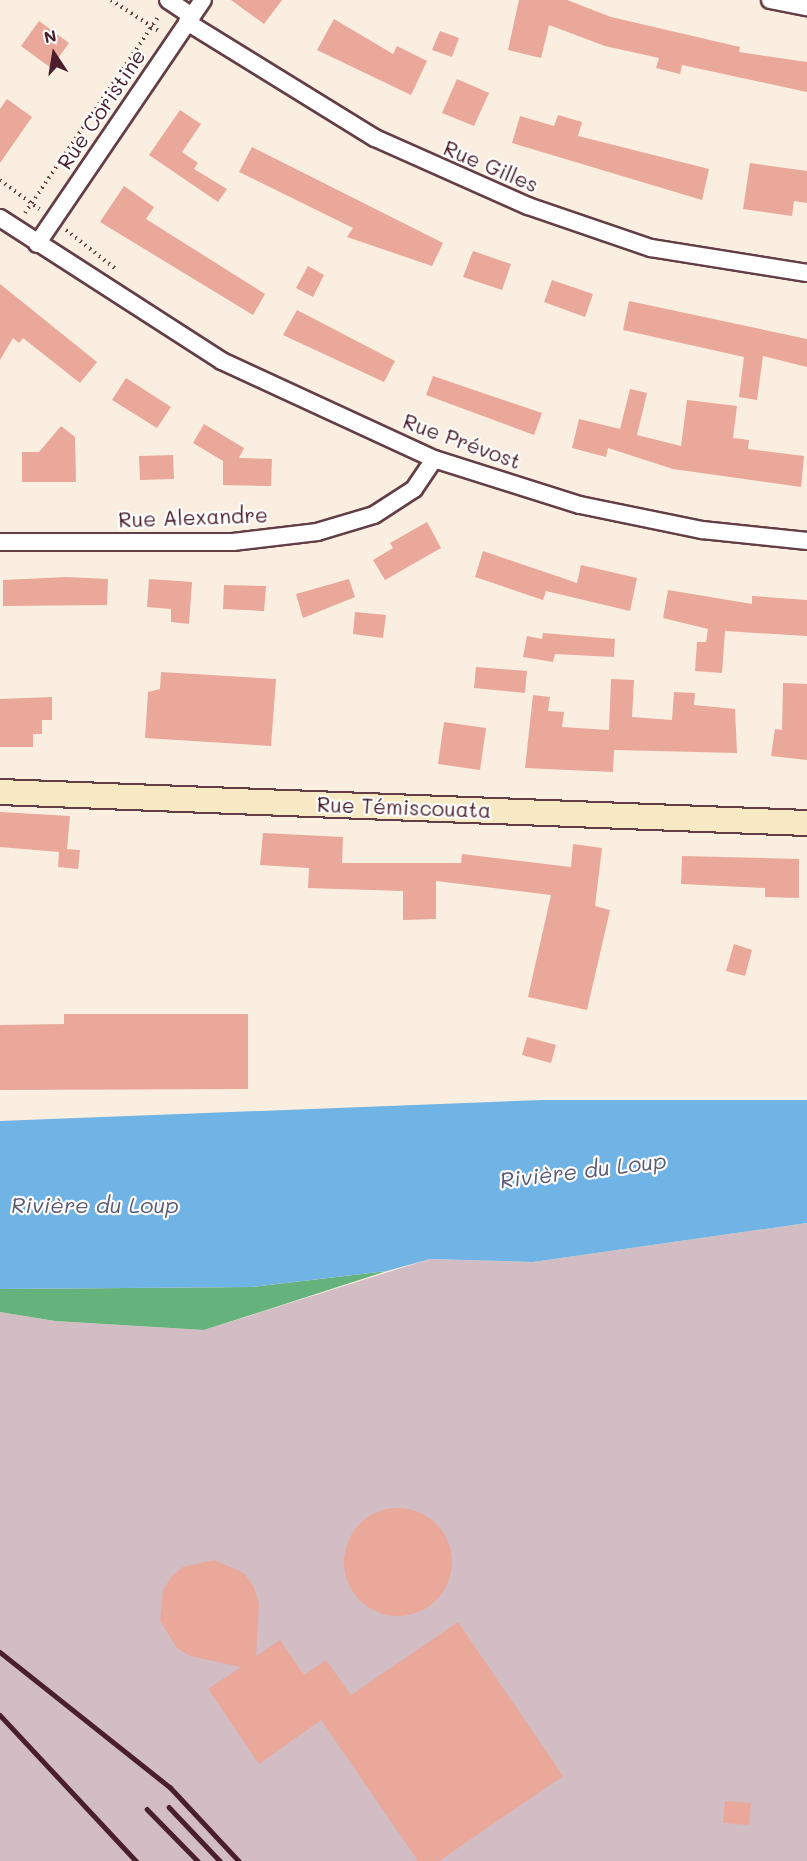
<!DOCTYPE html>
<html>
<head>
<meta charset="utf-8">
<style>
	body { margin:0 }
	#map { position:relative; width:807px; height:1861px; overflow:hidden; background:#f9eedf; font-family:Mali,sans-serif }
	div>[style] { position:absolute }
	[style*='--x'] { left:calc(var(--x)*1px); top:calc(var(--y)*1px); width:calc(var(--w)*1px); rotate:calc(var(--a)*1deg) }
	.industrial>* { inset:0; background:#d2bdc5 }
	.forest>* { inset:0; background:#66b27d }
	.water>* { inset:0; background:#70b4e5 }
	.building>* { inset:0; background:#eaa89a }
	.round { border-radius:50% }
	.path>* { height:4px; margin-top:-2px; transform-origin:0; background:repeating-linear-gradient(90deg,#643e46 0 1.5px,transparent 0 6px) }
	.roads { filter:drop-shadow(2px 0 #643e46) drop-shadow(-2px 0 #643e46) drop-shadow(0 2px #643e46) drop-shadow(0 -2px #643e46) }
	.minor>* { height:16px; margin:-8px; padding:0 8px; transform-origin:8px; border-radius:8px; background:#fff }
	.secondary>* { height:24px; margin:-12px; padding:0 12px; transform-origin:12px; border-radius:12px; background:#f6e9c3 }
	.rail>* { height:4.5px; margin:-2.25px; padding:0 2.25px; transform-origin:2.25px; border-radius:2.25px; background:#4a1f2b }
	span { translate:-50% -50%; white-space:nowrap; text-align:center; line-height:1.15; -webkit-text-stroke:4.5px #fff; paint-order:stroke }
	.street-label { font-size:21px; color:#4a1f2b }
	.water-label { font-size:22px; color:#595b75; font-style:italic }
	.north { position:absolute; left:24px; top:24px; width:60px; height:60px; -webkit-text-stroke:4px #fff; paint-order:stroke; rotate:348deg; font-size:16px; font-weight:700; line-height:24px; text-align:center; color:#4a1f2b }
	.north::after { content:''; display:block; margin:auto; width:21px; height:27px; background:#4a1f2b; clip-path:polygon(50% 0,100% 100%,50% 72%,0 100%) }
</style>
</head>
<body>
<div id="map">
	<div class="industrial">
		<div style="clip-path:polygon(807px 1223px,807px 1861px,0 1861px,0 1312px,55px 1321px,204px 1330px,430px 1259px,533px 1262px)"></div>
	</div>
	<div class="forest">
		<div style="clip-path:polygon(387px 1271px,204px 1330px,55px 1321px,0 1312px,0 1289px,252px 1287px)"></div>
	</div>
	<div class="water">
		<div style="clip-path:polygon(543px 1100px,807px 1100px,807px 1223px,533px 1262px,430px 1259px,387px 1271px,252px 1287px,0 1289px,0 1121px)"></div>
	</div>
	<div class="building">
		<div style="clip-path:polygon(231px 0,282px 0,264px 24px)"></div>
		<div style="clip-path:polygon(519px 0,567px 0,611px 17px,740px 47px,739px 52px,807px 62px,807px 92px,682px 65px,680px 74px,656px 68px,659px 58px,605px 46px,549px 25px,541px 58px,508px 50px)"></div>
		<div style="clip-path:polygon(334px 19px,393px 54px,397px 46px,427px 61px,411px 95px,317px 50px)"></div>
		<div style="clip-path:polygon(39px 21px,69px 43px,51px 68px,21px 46px)"></div>
		<div style="clip-path:polygon(440px 31px,459px 38px,452px 57px,432px 50px)"></div>
		<div style="clip-path:polygon(457px 79px,489px 93px,474px 126px,442px 113px)"></div>
		<div style="clip-path:polygon(7px 99px,32px 117px,0 163px,0 109px)"></div>
		<div style="clip-path:polygon(180px 110px,201px 124px,182px 152px,198px 163px,194px 169px,227px 189px,218px 202px,149px 155px)"></div>
		<div style="clip-path:polygon(558px 115px,582px 122px,578px 136px,709px 169px,702px 200px,512px 143px,520px 116px,554px 126px)"></div>
		<div style="clip-path:polygon(252px 147px,443px 243px,432px 266px,347px 237px,353px 228px,239px 172px)"></div>
		<div style="clip-path:polygon(750px 163px,807px 171px,807px 203px,794px 201px,792px 216px,743px 209px)"></div>
		<div style="clip-path:polygon(124px 186px,154px 207px,146px 219px,265px 294px,253px 315px,100px 222px)"></div>
		<div style="clip-path:polygon(473px 251px,511px 264px,502px 290px,463px 277px)"></div>
		<div style="clip-path:polygon(308px 266px,324px 275px,313px 297px,296px 288px)"></div>
		<div style="clip-path:polygon(552px 280px,593px 294px,585px 317px,544px 302px)"></div>
		<div style="clip-path:polygon(0 284px,97px 362px,80px 383px,23px 338px,19px 343px,13px 338px,0 360px)"></div>
		<div style="clip-path:polygon(629px 301px,807px 339px,807px 367px,763px 356px,757px 400px,739px 397px,744px 357px,623px 330px)"></div>
		<div style="clip-path:polygon(297px 310px,395px 361px,384px 382px,283px 335px)"></div>
		<div style="clip-path:polygon(433px 376px,542px 413px,534px 435px,426px 395px)"></div>
		<div style="clip-path:polygon(126px 378px,171px 407px,157px 428px,112px 400px)"></div>
		<div style="clip-path:polygon(630px 389px,647px 393px,637px 435px,681px 446px,687px 400px,737px 406px,733px 438px,749px 440px,748px 449px,804px 456px,801px 487px,673px 469px,608px 448px,606px 457px,572px 448px,579px 419px,620px 429px)"></div>
		<div style="clip-path:polygon(204px 424px,244px 448px,239px 458px,272px 459px,271px 486px,223px 485px,223px 461px,193px 443px)"></div>
		<div style="clip-path:polygon(61px 426px,75px 437px,76px 482px,22px 482px,22px 452px,39px 452px)"></div>
		<div style="clip-path:polygon(173px 455px,174px 479px,140px 480px,139px 456px)"></div>
		<div style="clip-path:polygon(427px 522px,441px 548px,385px 580px,373px 560px,393px 548px,390px 543px)"></div>
		<div style="clip-path:polygon(483px 551px,577px 583px,581px 565px,637px 578px,630px 611px,546px 591px,543px 600px,475px 577px)"></div>
		<div style="clip-path:polygon(66px 577px,108px 579px,107px 605px,3px 606px,3px 580px)"></div>
		<div style="clip-path:polygon(149px 579px,192px 582px,189px 624px,171px 622px,171px 609px,147px 607px)"></div>
		<div style="clip-path:polygon(349px 579px,355px 597px,303px 618px,296px 594px)"></div>
		<div style="clip-path:polygon(224px 585px,266px 586px,264px 611px,223px 609px)"></div>
		<div style="clip-path:polygon(668px 590px,752px 604px,752px 596px,807px 600px,807px 636px,725px 631px,722px 673px,695px 671px,697px 642px,706px 642px,708px 629px,663px 618px)"></div>
		<div style="clip-path:polygon(355px 612px,386px 615px,383px 638px,353px 634px)"></div>
		<div style="clip-path:polygon(543px 633px,615px 639px,614px 657px,555px 654px,553px 662px,523px 657px,527px 636px,542px 639px)"></div>
		<div style="clip-path:polygon(476px 667px,527px 671px,525px 693px,474px 688px)"></div>
		<div style="clip-path:polygon(161px 672px,276px 679px,271px 746px,145px 738px,148px 692px,160px 689px)"></div>
		<div style="clip-path:polygon(611px 679px,634px 680px,632px 717px,672px 720px,674px 692px,695px 693px,694px 705px,735px 709px,737px 753px,614px 750px,613px 772px,525px 768px,533px 695px,550px 697px,548px 711px,564px 712px,562px 727px,609px 730px)"></div>
		<div style="clip-path:polygon(783px 683px,807px 684px,807px 760px,771px 756px,775px 729px,782px 730px)"></div>
		<div style="clip-path:polygon(52px 697px,52px 720px,42px 720px,42px 734px,33px 734px,33px 747px,0 747px,0 699px)"></div>
		<div style="clip-path:polygon(444px 722px,486px 728px,480px 770px,438px 764px)"></div>
		<div style="clip-path:polygon(0 812px,70px 816px,67px 849px,80px 850px,78px 869px,58px 867px,59px 852px,0 847px)"></div>
		<div style="clip-path:polygon(263px 833px,343px 837px,342px 863px,461px 863px,462px 854px,571px 867px,573px 844px,602px 848px,595px 906px,610px 910px,587px 1010px,528px 997px,551px 895px,436px 881px,436px 919px,403px 920px,403px 891px,308px 888px,309px 868px,260px 865px)"></div>
		<div style="clip-path:polygon(682px 856px,799px 859px,799px 898px,765px 897px,765px 888px,681px 884px)"></div>
		<div style="clip-path:polygon(734px 944px,752px 950px,745px 976px,726px 971px)"></div>
		<div style="clip-path:polygon(64px 1014px,248px 1014px,248px 1089px,0 1090px,0 1025px,64px 1024px)"></div>
		<div style="clip-path:polygon(527px 1037px,556px 1045px,551px 1063px,522px 1055px)"></div>
		<div class="round" style="left:344px;top:1508px;width:108px;height:108px"></div>
		<div style="clip-path:polygon(214px 1560px,244px 1573px,254px 1587px,259px 1604px,256px 1656px,280px 1640px,304px 1675px,326px 1660px,351px 1695px,458px 1622px,563px 1776px,439px 1861px,418px 1861px,321px 1720px,259px 1764px,208px 1689px,241px 1667px,190px 1656px,177px 1648px,160px 1621px,163px 1590px,171px 1577px,183px 1567px)"></div>
		<div style="clip-path:polygon(725px 1801px,751px 1803px,749px 1825px,723px 1823px)"></div>
	</div>
	<div class="path">
		<div style="--x:111;--y:0;--w:57;--a:32.9"></div>
		<div style="--x:0;--y:180;--w:49;--a:36.6"></div>
		<div style="--x:25;--y:213;--w:238;--a:-55.8"></div>
		<div style="--x:66;--y:230;--w:65;--a:38.1"></div>
	</div>
	<div class="roads">
		<div class="minor">
			<div style="--x:168;--y:0;--w:29;--a:34"></div>
			<div style="--x:770;--y:0;--w:38;--a:11"></div>
			<div style="--x:187;--y:22;--w:221;--a:31.7"></div>
			<div style="--x:375;--y:138;--w:167;--a:24"></div>
			<div style="--x:528;--y:206;--w:130;--a:18.9"></div>
			<div style="--x:651;--y:248;--w:158;--a:9.1"></div>
			<div style="--x:0;--y:218;--w:264;--a:32.8"></div>
			<div style="--x:222;--y:361;--w:234;--a:24.8"></div>
			<div style="--x:434;--y:459;--w:153;--a:17.5"></div>
			<div style="--x:580;--y:505;--w:125;--a:11.6"></div>
			<div style="--x:702;--y:530;--w:106;--a:6"></div>
			<div style="--x:37;--y:244;--w:295;--a:-55.8"></div>
			<div style="--x:0;--y:542;--w:233;--a:0"></div>
			<div style="--x:233;--y:542;--w:85;--a:-6.8"></div>
			<div style="--x:317;--y:532;--w:59;--a:-16.6"></div>
			<div style="--x:374;--y:515;--w:48;--a:-33"></div>
			<div style="--x:414;--y:489;--w:36;--a:-56"></div>
		</div>
		<div class="secondary">
			<div style="--x:0;--y:792;--w:808;--a:2.2"></div>
		</div>
	</div>
	<div class="rail">
		<div style="--x:0;--y:1652;--w:217;--a:38.5"></div>
		<div style="--x:170;--y:1787;--w:101;--a:47"></div>
		<div style="--x:0;--y:1715;--w:200;--a:47"></div>
		<div style="--x:169;--y:1807;--w:74;--a:46.6"></div>
		<div style="--x:147;--y:1809;--w:73;--a:45.6"></div>
	</div>
	<div class="street-label">
		<span style="left:101px;top:109px;rotate:-56deg">Rue Coristine</span>
		<span style="left:491px;top:166px;rotate:23deg">Rue Gilles</span>
		<span style="left:462px;top:441px;rotate:20deg">Rue Prévost</span>
		<span style="left:193px;top:517px;rotate:-2deg">Rue Alexandre</span>
		<span style="left:404px;top:807px;rotate:2deg">Rue Témiscouata</span>
	</div>
	<div class="water-label">
		<span style="left:583px;top:1170px;rotate:-7deg">Rivière du Loup</span>
		<span style="left:95px;top:1205px">Rivière du Loup</span>
	</div>
	<div class="north">N</div>
</div>
</body>
</html>
